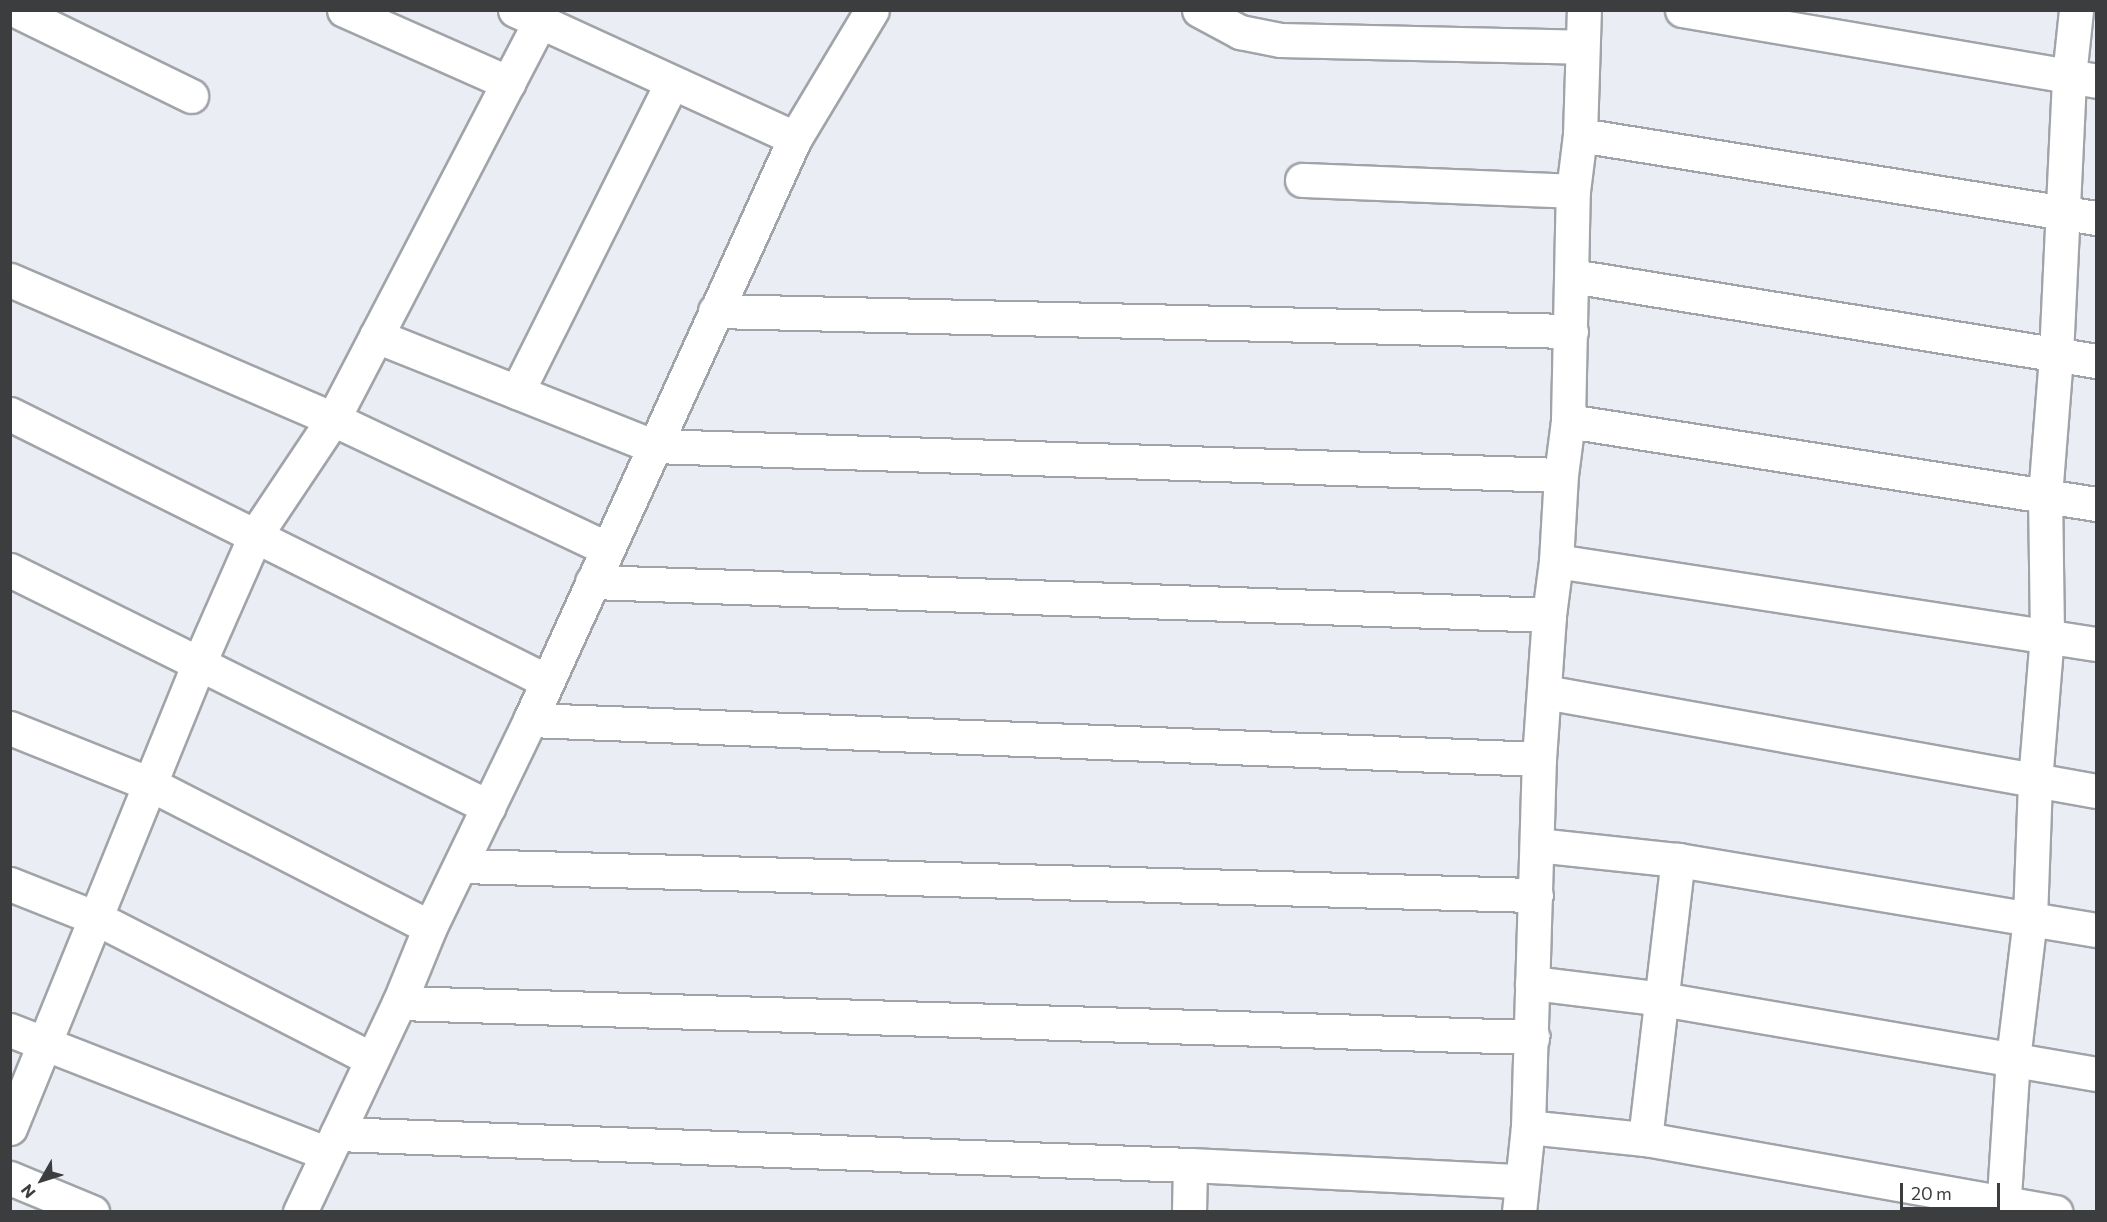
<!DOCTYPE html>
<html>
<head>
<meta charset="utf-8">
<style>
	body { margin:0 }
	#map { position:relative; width:2107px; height:1222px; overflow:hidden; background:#eaedf3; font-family:Commissioner,sans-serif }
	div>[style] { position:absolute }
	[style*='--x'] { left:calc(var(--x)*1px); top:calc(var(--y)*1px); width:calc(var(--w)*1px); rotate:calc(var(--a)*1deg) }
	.roads { filter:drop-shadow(2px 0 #a0a4a9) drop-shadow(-2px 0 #a0a4a9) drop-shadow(0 2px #a0a4a9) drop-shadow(0 -2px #a0a4a9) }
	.street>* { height:33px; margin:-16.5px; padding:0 16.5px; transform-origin:16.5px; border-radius:16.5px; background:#fff }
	span { translate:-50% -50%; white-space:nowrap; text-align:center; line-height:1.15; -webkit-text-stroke:5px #fff; paint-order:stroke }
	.frame { position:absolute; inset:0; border:12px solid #3c3d3f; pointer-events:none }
	.north { position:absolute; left:12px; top:1150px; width:60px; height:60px; -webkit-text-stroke:4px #fff; paint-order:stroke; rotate:231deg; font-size:16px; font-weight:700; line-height:24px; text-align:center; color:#3c3d3f }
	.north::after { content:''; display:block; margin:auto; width:21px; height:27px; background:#3c3d3f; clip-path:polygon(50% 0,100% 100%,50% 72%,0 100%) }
	.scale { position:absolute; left:1900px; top:1183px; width:100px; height:27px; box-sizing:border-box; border:3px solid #3c3d3f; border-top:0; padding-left:8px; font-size:18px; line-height:21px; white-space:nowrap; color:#3c3d3f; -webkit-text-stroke:4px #fff; paint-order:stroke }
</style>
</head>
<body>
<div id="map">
	<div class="roads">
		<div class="street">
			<div style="--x:15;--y:10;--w:196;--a:26"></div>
			<div style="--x:344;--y:10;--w:180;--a:23.9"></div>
			<div style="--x:515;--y:10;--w:308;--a:24.6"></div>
			<div style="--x:1199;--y:10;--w:47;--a:28.2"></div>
			<div style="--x:1240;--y:32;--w:41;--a:11.3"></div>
			<div style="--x:1280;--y:40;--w:302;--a:1.3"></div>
			<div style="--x:1682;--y:10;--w:420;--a:9.7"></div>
			<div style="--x:1580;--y:135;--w:523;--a:9.14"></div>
			<div style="--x:1302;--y:180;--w:271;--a:2.3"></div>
			<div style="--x:1572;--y:276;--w:531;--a:9.21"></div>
			<div style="--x:10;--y:280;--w:352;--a:23.3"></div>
			<div style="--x:333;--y:419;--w:302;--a:25.3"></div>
			<div style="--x:715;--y:311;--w:856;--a:1.34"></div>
			<div style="--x:376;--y:336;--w:298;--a:21.7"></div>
			<div style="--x:653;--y:446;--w:908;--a:1.83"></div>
			<div style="--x:517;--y:392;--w:346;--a:-63.4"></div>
			<div style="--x:10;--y:414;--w:600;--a:26.44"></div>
			<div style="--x:1568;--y:421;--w:534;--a:8.93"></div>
			<div style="--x:1556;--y:561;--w:546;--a:8.74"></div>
			<div style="--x:10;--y:570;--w:534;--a:26.33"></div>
			<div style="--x:592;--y:582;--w:958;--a:1.97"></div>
			<div style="--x:1545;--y:692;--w:560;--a:10.19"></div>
			<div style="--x:530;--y:720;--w:1010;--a:2.21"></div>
			<div style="--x:10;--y:728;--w:151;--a:21.8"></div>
			<div style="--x:150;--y:784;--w:314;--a:27.1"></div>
			<div style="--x:1537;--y:845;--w:142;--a:6.1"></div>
			<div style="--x:1678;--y:860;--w:424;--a:9.5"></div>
			<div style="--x:461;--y:866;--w:1075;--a:1.55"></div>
			<div style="--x:10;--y:884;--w:92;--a:21.6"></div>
			<div style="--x:96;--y:918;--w:310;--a:27.1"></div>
			<div style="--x:1532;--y:983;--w:131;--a:7"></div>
			<div style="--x:1662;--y:999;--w:440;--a:9.8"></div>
			<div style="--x:399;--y:1003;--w:1134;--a:1.72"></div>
			<div style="--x:10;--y:1030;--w:339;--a:21.3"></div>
			<div style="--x:1528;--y:1127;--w:118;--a:5.9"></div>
			<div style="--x:1645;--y:1139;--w:417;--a:10.1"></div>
			<div style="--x:10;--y:1128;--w:502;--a:-67.88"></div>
			<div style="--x:199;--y:663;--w:141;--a:-66.2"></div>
			<div style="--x:256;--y:534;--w:138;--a:-56.2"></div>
			<div style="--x:333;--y:419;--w:446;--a:-62.5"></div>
			<div style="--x:337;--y:1134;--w:854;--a:2.08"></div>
			<div style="--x:1190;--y:1165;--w:331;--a:2.8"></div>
			<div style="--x:1645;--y:1139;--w:281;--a:-83.3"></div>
			<div style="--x:10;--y:1178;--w:89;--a:22.5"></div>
			<div style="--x:300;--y:1212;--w:231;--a:-64.7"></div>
			<div style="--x:399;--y:1003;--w:82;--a:-67.8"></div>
			<div style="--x:430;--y:927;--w:230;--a:-64.2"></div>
			<div style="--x:530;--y:720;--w:639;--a:-65.52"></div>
			<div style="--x:795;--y:138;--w:149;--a:-59"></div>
			<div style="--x:1189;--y:1212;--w:47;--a:-88.8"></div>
			<div style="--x:1519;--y:1212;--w:85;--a:-84"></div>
			<div style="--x:1528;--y:1127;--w:368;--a:-88.3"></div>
			<div style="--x:1539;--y:759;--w:144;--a:-86"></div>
			<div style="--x:1549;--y:615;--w:54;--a:-82.6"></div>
			<div style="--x:1556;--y:561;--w:86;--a:-86.7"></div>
			<div style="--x:1561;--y:475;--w:54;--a:-82.6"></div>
			<div style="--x:1568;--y:421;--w:230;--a:-88.8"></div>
			<div style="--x:1573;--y:191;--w:56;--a:-82.9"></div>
			<div style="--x:1580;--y:135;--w:125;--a:-88.2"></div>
			<div style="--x:2003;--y:1212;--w:153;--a:-86.3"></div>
			<div style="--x:2013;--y:1059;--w:142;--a:-83.1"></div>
			<div style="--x:2030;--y:918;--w:137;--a:-87.9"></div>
			<div style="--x:2035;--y:781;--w:146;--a:-85.3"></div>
			<div style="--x:2047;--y:635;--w:139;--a:-90.8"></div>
			<div style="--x:2045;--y:496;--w:141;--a:-85.5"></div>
			<div style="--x:2056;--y:355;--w:279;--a:-87.3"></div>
			<div style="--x:2069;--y:76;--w:66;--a:-83.9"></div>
		</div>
	</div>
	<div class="frame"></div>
	<div class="north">N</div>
	<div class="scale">20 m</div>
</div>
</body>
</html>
